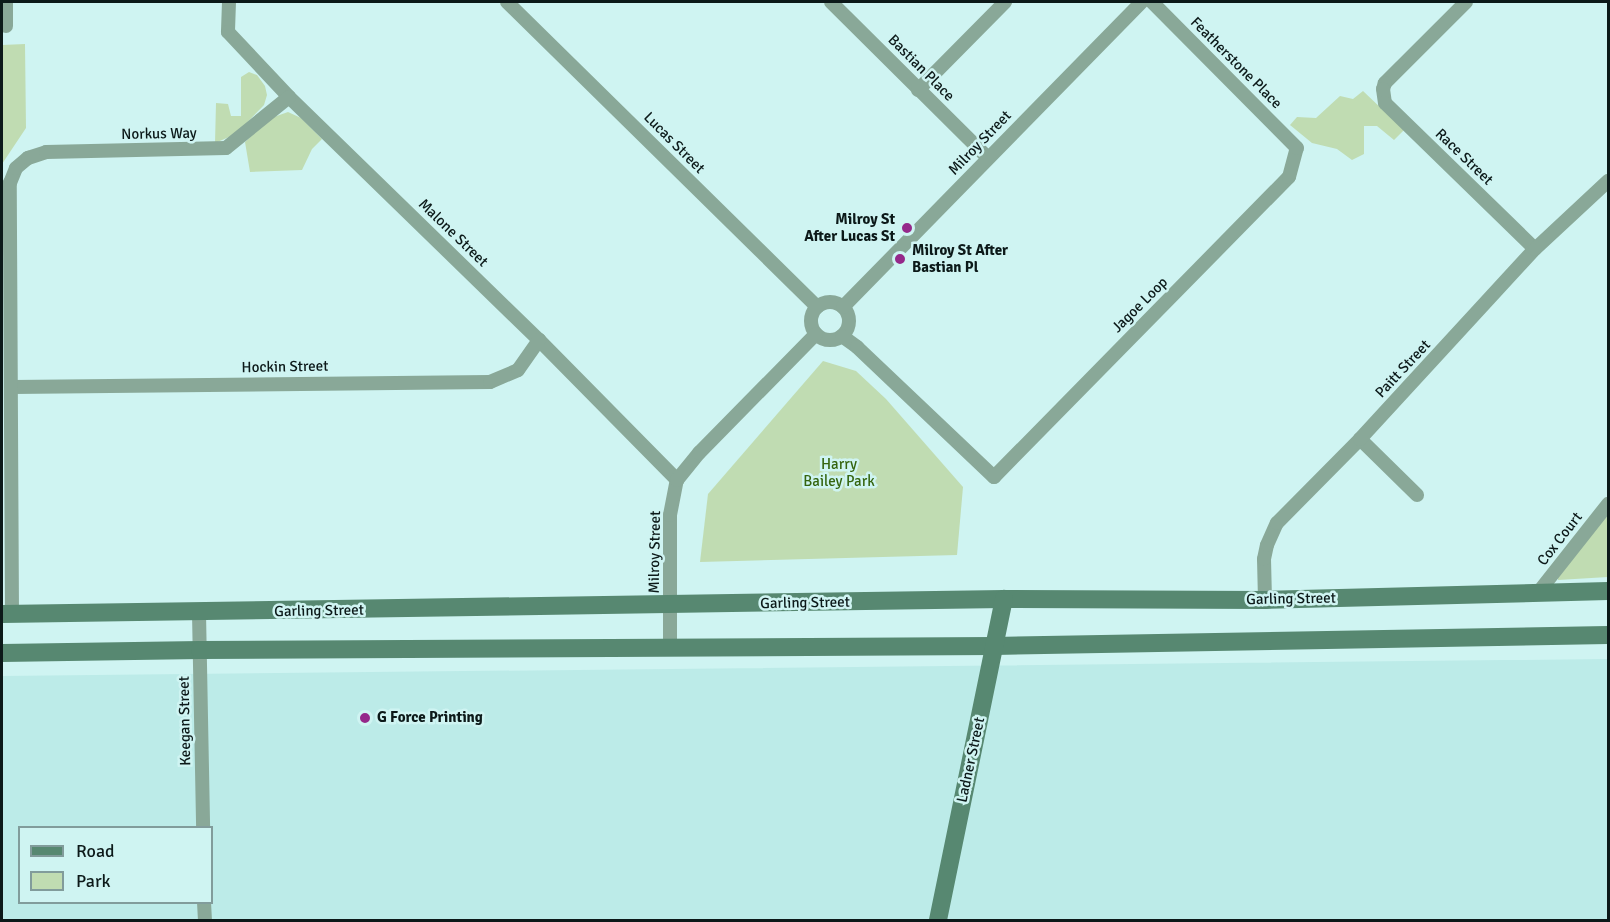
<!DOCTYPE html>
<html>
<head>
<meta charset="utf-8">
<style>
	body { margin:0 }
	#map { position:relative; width:1610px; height:922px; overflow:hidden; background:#cff4f2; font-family:Signika,sans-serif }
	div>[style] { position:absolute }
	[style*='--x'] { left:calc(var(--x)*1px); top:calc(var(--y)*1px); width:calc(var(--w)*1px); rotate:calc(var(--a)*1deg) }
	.built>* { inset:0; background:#bcebe8 }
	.green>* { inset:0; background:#c0dcb2 }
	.street>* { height:14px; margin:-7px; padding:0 7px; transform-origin:7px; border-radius:7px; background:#89a898 }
	.street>.ring { margin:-7px; padding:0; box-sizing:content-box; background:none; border:14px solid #89a898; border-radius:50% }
	.secondary>* { height:18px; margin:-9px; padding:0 9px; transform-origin:9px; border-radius:9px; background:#578871 }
	.dots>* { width:16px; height:16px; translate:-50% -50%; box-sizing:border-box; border:3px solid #cff4f2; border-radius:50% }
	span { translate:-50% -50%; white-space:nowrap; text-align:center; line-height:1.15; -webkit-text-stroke:5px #cff4f2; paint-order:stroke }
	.street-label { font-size:15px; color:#0c1919 }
	.poi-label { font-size:15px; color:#0c1919; font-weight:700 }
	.right { translate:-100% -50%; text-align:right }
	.left { translate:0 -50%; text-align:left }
	.park-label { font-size:15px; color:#35650f }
	.frame { position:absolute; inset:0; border:3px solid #0c1919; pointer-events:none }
	.legend { position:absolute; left:18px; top:826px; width:195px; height:78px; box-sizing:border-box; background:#cff4f2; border:2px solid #819c9b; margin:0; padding:8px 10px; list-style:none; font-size:18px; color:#0c1919 }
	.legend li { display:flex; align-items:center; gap:12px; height:30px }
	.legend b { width:30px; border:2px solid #819c9b }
</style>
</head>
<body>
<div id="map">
	<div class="built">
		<div style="clip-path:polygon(evenodd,1608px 659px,1608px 920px,2px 920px,2px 676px,1608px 659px,20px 828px,212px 828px,212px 902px,20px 902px,20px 828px)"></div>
	</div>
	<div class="green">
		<div style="clip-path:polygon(25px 44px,26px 128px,2px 164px,2px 178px,2px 45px)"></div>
		<div style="clip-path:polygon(249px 72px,257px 75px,265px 86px,267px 95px,264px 105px,236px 134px,215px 143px,216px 103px,228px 104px,231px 116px,241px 116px,241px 77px)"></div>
		<div style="clip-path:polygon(1363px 91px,1404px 130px,1394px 140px,1377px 126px,1364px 126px,1364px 154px,1352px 160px,1337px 149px,1312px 143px,1290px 125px,1297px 117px,1316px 118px,1340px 96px,1353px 99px)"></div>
		<div style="clip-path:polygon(288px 112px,301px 118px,322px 139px,312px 149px,302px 170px,250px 172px,245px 142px,271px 118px)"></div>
		<div style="clip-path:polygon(823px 361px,856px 371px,886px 399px,963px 487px,957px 555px,700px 562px,708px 494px)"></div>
		<div style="clip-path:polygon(1608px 510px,1608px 577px,1558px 580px,1558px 574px)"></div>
	</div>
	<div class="street">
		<div style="--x:6;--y:2;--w:24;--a:90"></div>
		<div style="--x:229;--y:2;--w:30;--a:92"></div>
		<div style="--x:228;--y:32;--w:89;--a:46.8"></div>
		<div style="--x:289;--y:97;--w:349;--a:44.2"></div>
		<div style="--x:539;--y:340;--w:197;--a:45.4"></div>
		<div style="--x:507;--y:2;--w:435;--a:44.5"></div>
		<div style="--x:831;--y:2;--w:221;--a:44.8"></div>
		<div style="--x:1466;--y:2;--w:115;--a:135"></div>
		<div style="--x:1385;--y:83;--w:6;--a:108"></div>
		<div style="--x:1383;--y:89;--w:14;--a:82"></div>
		<div style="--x:1385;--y:103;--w:209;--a:44.2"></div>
		<div style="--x:918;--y:90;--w:124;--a:-45.3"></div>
		<div class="ring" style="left:811px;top:302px;width:24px;height:24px"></div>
		<div style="--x:843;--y:307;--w:427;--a:-45.6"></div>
		<div style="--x:842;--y:336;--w:19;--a:36"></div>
		<div style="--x:857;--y:347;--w:189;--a:43.5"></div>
		<div style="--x:994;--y:477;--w:421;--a:-45.5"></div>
		<div style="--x:1289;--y:177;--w:30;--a:-75"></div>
		<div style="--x:1297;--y:148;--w:206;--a:-134.8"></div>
		<div style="--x:13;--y:387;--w:477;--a:-0.6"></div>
		<div style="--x:490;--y:382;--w:30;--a:-23"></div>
		<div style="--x:518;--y:370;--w:37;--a:-55"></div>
		<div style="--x:1360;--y:439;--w:80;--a:44.5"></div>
		<div style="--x:1537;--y:594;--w:115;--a:-51.7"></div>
		<div style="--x:1265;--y:600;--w:41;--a:-91.4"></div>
		<div style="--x:1264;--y:559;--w:14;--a:-78"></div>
		<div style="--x:1267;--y:545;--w:24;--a:-66"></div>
		<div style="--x:1277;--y:523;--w:118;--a:-45.3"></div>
		<div style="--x:1360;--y:439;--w:258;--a:-47.4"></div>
		<div style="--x:1535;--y:249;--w:100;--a:-43"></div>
		<div style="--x:199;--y:613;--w:215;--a:88.9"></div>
		<div style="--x:12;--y:614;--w:431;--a:-90.3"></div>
		<div style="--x:10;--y:183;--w:16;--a:-68"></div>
		<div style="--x:16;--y:168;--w:16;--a:-40"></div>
		<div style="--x:28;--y:158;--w:19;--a:-18"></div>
		<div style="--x:46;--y:152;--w:180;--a:-1.3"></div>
		<div style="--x:226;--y:148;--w:81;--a:-39"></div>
		<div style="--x:670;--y:647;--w:132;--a:-90"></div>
		<div style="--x:670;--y:515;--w:36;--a:-79"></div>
		<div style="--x:677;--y:480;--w:35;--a:-51"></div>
		<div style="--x:699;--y:453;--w:167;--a:-45.5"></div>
		<div style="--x:204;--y:902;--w:18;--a:87"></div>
	</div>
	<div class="secondary">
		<div style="--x:2;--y:614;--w:1002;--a:-0.86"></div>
		<div style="--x:1004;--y:599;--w:261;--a:0.2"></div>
		<div style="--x:1265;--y:600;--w:343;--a:-1.5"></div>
		<div style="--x:2;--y:653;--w:198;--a:-0.9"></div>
		<div style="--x:200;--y:650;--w:795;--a:-0.29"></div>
		<div style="--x:995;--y:646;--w:613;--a:-1.03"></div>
		<div style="--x:938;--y:920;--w:328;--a:-78.4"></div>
	</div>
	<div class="dots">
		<div style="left:907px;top:228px;background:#95288a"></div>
		<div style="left:900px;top:259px;background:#95288a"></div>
		<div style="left:365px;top:718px;background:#95288a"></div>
	</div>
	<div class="street-label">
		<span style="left:1236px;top:63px;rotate:45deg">Featherstone Place</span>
		<span style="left:921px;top:68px;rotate:45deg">Bastian Place</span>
		<span style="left:159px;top:134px;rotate:-1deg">Norkus Way</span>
		<span style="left:674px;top:143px;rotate:45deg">Lucas Street</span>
		<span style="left:980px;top:143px;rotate:-46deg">Milroy Street</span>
		<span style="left:1464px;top:157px;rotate:44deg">Race Street</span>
		<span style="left:453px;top:233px;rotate:44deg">Malone Street</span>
		<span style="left:1140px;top:305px;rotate:-45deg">Jagoe Loop</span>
		<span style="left:285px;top:367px;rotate:-1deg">Hockin Street</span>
		<span style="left:1403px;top:369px;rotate:-47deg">Paitt Street</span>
		<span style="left:1560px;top:539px;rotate:-52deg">Cox Court</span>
		<span style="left:655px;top:552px;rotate:-89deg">Milroy Street</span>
		<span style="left:1291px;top:599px;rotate:-1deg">Garling Street</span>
		<span style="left:805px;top:603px;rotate:-1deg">Garling Street</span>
		<span style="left:319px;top:611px;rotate:-1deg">Garling Street</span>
		<span style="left:185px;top:721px;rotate:-91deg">Keegan Street</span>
		<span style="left:971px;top:760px;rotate:-78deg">Ladner Street</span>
	</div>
	<div class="poi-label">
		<span class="right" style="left:895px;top:228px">Milroy St<br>After Lucas St</span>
		<span class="left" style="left:912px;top:259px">Milroy St After<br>Bastian Pl</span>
		<span class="left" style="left:377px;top:718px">G Force Printing</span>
	</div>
	<div class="park-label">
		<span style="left:839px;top:473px">Harry<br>Bailey Park</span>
	</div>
	<div class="frame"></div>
	<ul class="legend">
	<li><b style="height:8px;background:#578871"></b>Road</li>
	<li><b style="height:16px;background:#c0dcb2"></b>Park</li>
	</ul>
</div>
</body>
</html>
